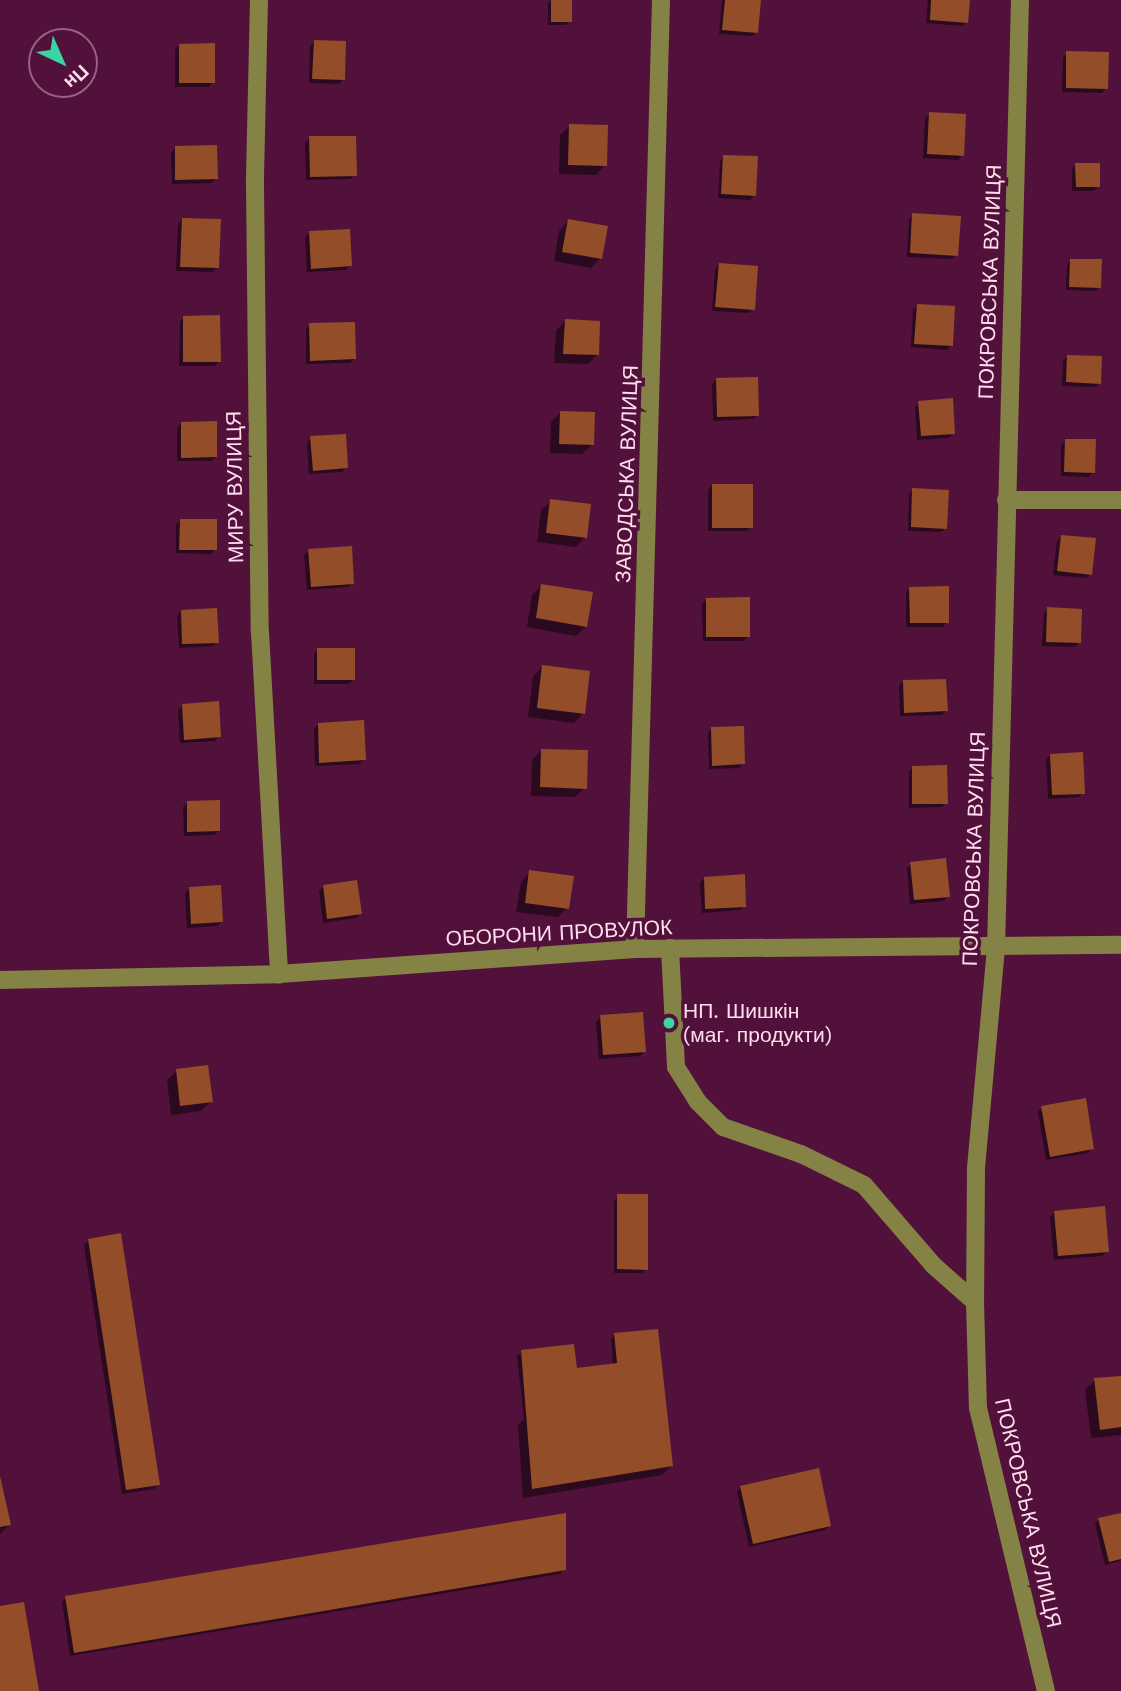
<!DOCTYPE html>
<html>
<head>
<meta charset="utf-8">
<style>
	body { margin:0 }
	#map { position:relative; width:1121px; height:1691px; overflow:hidden; background:#52113a; font-family:"Work Sans",sans-serif }
	div>[style] { position:absolute }
	[style*='--x'] { left:calc(var(--x)*1px); top:calc(var(--y)*1px); width:calc(var(--w)*1px); rotate:calc(var(--a)*1deg) }
	.shadow>* { inset:0; background:#0007 }
	.building>* { inset:0; background:#934d29 }
	.minor>* { height:18px; margin:-9px; padding:0 9px; transform-origin:9px; border-radius:9px; background:#858245 }
	.dots>* { width:19px; height:19px; translate:-50% -50%; box-sizing:border-box; border:4px solid #52113a; border-radius:50% }
	span { translate:-50% -50%; white-space:nowrap; text-align:center; line-height:1.15; -webkit-text-stroke:7px #52113a; paint-order:stroke }
	.street-label { font-size:21px; color:#fedded }
	.poi-label { font-size:21px; color:#fedded }
	.left { translate:0 -50%; text-align:left }
	.north { position:absolute; left:28px; top:28px; width:70px; height:70px; box-sizing:border-box; background:#52113a; border:2px solid #976382; border-radius:50%; rotate:136deg; font-size:19px; font-weight:700; line-height:28px; text-align:center; color:#fedded }
	.north::after { content:''; display:block; margin:auto; width:24px; height:32px; background:#3dd4a3; clip-path:polygon(50% 0,100% 100%,50% 72%,0 100%) }
</style>
</head>
<body>
<div id="map">
	<div class="shadow">
		<div style="clip-path:polygon(551px 0,570px 0,570px 21px,566px 25px,548px 25px,548px 3px)"></div>
		<div style="clip-path:polygon(722px 0,759px 0,756px 32px,752px 36px,719px 34px)"></div>
		<div style="clip-path:polygon(928px 0,968px 0,967px 22px,962px 26px,926px 23px)"></div>
		<div style="clip-path:polygon(314px 42px,343px 80px,339px 84px,309px 83px,310px 46px)"></div>
		<div style="clip-path:polygon(179px 45px,213px 82px,209px 87px,175px 87px,175px 50px)"></div>
		<div style="clip-path:polygon(1067px 53px,1106px 88px,1102px 93px,1062px 92px,1063px 58px)"></div>
		<div style="clip-path:polygon(930px 114px,962px 155px,958px 160px,923px 158px,925px 118px)"></div>
		<div style="clip-path:polygon(570px 126px,605px 165px,596px 175px,559px 174px,560px 135px)"></div>
		<div style="clip-path:polygon(310px 138px,355px 175px,351px 179px,306px 180px,305px 143px)"></div>
		<div style="clip-path:polygon(175px 148px,216px 178px,212px 183px,172px 184px,171px 153px)"></div>
		<div style="clip-path:polygon(724px 156px,754px 196px,750px 200px,718px 198px,720px 161px)"></div>
		<div style="clip-path:polygon(1076px 165px,1098px 186px,1094px 191px,1072px 191px,1072px 169px)"></div>
		<div style="clip-path:polygon(913px 215px,957px 255px,952px 259px,907px 257px,909px 219px)"></div>
		<div style="clip-path:polygon(182px 220px,218px 267px,213px 272px,176px 271px,178px 224px)"></div>
		<div style="clip-path:polygon(568px 221px,601px 258px,591px 268px,554px 261px,559px 231px)"></div>
		<div style="clip-path:polygon(310px 233px,350px 265px,346px 270px,307px 272px,305px 237px)"></div>
		<div style="clip-path:polygon(1071px 260px,1099px 287px,1095px 291px,1066px 290px,1067px 265px)"></div>
		<div style="clip-path:polygon(720px 265px,753px 309px,749px 313px,712px 311px,715px 269px)"></div>
		<div style="clip-path:polygon(918px 306px,951px 345px,947px 350px,911px 347px,913px 310px)"></div>
		<div style="clip-path:polygon(184px 317px,219px 361px,215px 366px,179px 366px,180px 322px)"></div>
		<div style="clip-path:polygon(565px 321px,597px 355px,588px 364px,554px 363px,556px 331px)"></div>
		<div style="clip-path:polygon(310px 325px,354px 359px,350px 363px,306px 364px,306px 329px)"></div>
		<div style="clip-path:polygon(1068px 356px,1099px 383px,1095px 387px,1062px 386px,1063px 361px)"></div>
		<div style="clip-path:polygon(716px 380px,758px 415px,753px 419px,713px 421px,712px 384px)"></div>
		<div style="clip-path:polygon(919px 402px,954px 433px,949px 438px,917px 440px,915px 407px)"></div>
		<div style="clip-path:polygon(560px 413px,592px 445px,582px 454px,550px 453px,551px 422px)"></div>
		<div style="clip-path:polygon(181px 423px,216px 457px,211px 461px,177px 461px,177px 428px)"></div>
		<div style="clip-path:polygon(311px 438px,346px 467px,342px 472px,309px 474px,307px 442px)"></div>
		<div style="clip-path:polygon(1066px 440px,1093px 472px,1089px 477px,1061px 476px,1061px 445px)"></div>
		<div style="clip-path:polygon(713px 485px,751px 527px,747px 531px,708px 531px,708px 490px)"></div>
		<div style="clip-path:polygon(913px 490px,946px 528px,941px 532px,908px 531px,909px 494px)"></div>
		<div style="clip-path:polygon(551px 501px,585px 537px,576px 547px,537px 542px,541px 510px)"></div>
		<div style="clip-path:polygon(180px 520px,215px 549px,211px 554px,176px 553px,176px 525px)"></div>
		<div style="clip-path:polygon(1061px 537px,1091px 574px,1086px 578px,1053px 575px,1057px 541px)"></div>
		<div style="clip-path:polygon(309px 550px,353px 583px,348px 587px,307px 590px,304px 555px)"></div>
		<div style="clip-path:polygon(542px 585px,586px 626px,576px 636px,527px 627px,532px 595px)"></div>
		<div style="clip-path:polygon(910px 588px,947px 622px,943px 627px,906px 627px,906px 593px)"></div>
		<div style="clip-path:polygon(707px 599px,748px 636px,744px 641px,703px 641px,702px 604px)"></div>
		<div style="clip-path:polygon(1048px 609px,1079px 642px,1075px 647px,1042px 646px,1044px 613px)"></div>
		<div style="clip-path:polygon(181px 611px,217px 642px,213px 646px,179px 648px,177px 616px)"></div>
		<div style="clip-path:polygon(318px 650px,353px 680px,349px 684px,314px 684px,314px 654px)"></div>
		<div style="clip-path:polygon(542px 667px,583px 713px,574px 723px,528px 717px,533px 677px)"></div>
		<div style="clip-path:polygon(903px 682px,946px 710px,942px 715px,900px 716px,899px 686px)"></div>
		<div style="clip-path:polygon(183px 706px,219px 736px,215px 741px,180px 743px,178px 710px)"></div>
		<div style="clip-path:polygon(318px 724px,364px 760px,359px 764px,315px 766px,314px 729px)"></div>
		<div style="clip-path:polygon(712px 728px,743px 764px,739px 768px,709px 769px,708px 733px)"></div>
		<div style="clip-path:polygon(541px 751px,585px 788px,575px 797px,531px 796px,532px 760px)"></div>
		<div style="clip-path:polygon(1050px 756px,1083px 793px,1079px 797px,1048px 799px,1046px 760px)"></div>
		<div style="clip-path:polygon(913px 767px,946px 803px,942px 807px,909px 808px,909px 772px)"></div>
		<div style="clip-path:polygon(187px 803px,219px 831px,214px 835px,184px 836px,183px 807px)"></div>
		<div style="clip-path:polygon(911px 863px,948px 896px,944px 901px,910px 904px,907px 868px)"></div>
		<div style="clip-path:polygon(530px 872px,567px 908px,558px 917px,516px 912px,521px 882px)"></div>
		<div style="clip-path:polygon(704px 878px,745px 906px,740px 910px,702px 913px,700px 883px)"></div>
		<div style="clip-path:polygon(324px 886px,360px 914px,356px 918px,323px 923px,319px 891px)"></div>
		<div style="clip-path:polygon(190px 889px,222px 921px,217px 926px,187px 928px,185px 893px)"></div>
		<div style="clip-path:polygon(601px 1017px,644px 1052px,640px 1056px,599px 1059px,596px 1022px)"></div>
		<div style="clip-path:polygon(177px 1071px,211px 1101px,201px 1111px,171px 1115px,167px 1080px)"></div>
		<div style="clip-path:polygon(1042px 1108px,1092px 1148px,1088px 1153px,1046px 1160px,1038px 1112px)"></div>
		<div style="clip-path:polygon(618px 1196px,646px 1269px,642px 1273px,614px 1273px,614px 1201px)"></div>
		<div style="clip-path:polygon(1055px 1212px,1107px 1251px,1102px 1256px,1054px 1260px,1050px 1217px)"></div>
		<div style="clip-path:polygon(89px 1240px,158px 1485px,154px 1489px,122px 1494px,84px 1245px)"></div>
		<div style="clip-path:polygon(615px 1335px,672px 1466px,662px 1475px,523px 1498px,518px 1425px,524px 1419px,517px 1356px,522px 1352px,575px 1370px,613px 1366px,611px 1339px)"></div>
		<div style="clip-path:polygon(1121px 1377px,1121px 1435px,1091px 1438px,1085px 1390px,1095px 1380px)"></div>
		<div style="clip-path:polygon(0 1479px,9px 1525px,0 1534px)"></div>
		<div style="clip-path:polygon(741px 1487px,830px 1525px,825px 1530px,749px 1547px,737px 1492px)"></div>
		<div style="clip-path:polygon(1121px 1514px,1121px 1561px,1105px 1565px,1095px 1524px,1099px 1519px)"></div>
		<div style="clip-path:polygon(564px 1569px,560px 1574px,70px 1656px,62px 1602px,66px 1598px)"></div>
	</div>
	<div class="building">
		<div style="clip-path:polygon(551px 0,572px 0,572px 22px,551px 22px)"></div>
		<div style="clip-path:polygon(725px 0,761px 0,758px 33px,722px 30px)"></div>
		<div style="clip-path:polygon(931px 0,970px 0,968px 23px,930px 20px)"></div>
		<div style="clip-path:polygon(314px 40px,346px 41px,345px 80px,312px 79px)"></div>
		<div style="clip-path:polygon(215px 43px,215px 83px,179px 83px,179px 44px)"></div>
		<div style="clip-path:polygon(1066px 51px,1109px 52px,1108px 89px,1066px 88px)"></div>
		<div style="clip-path:polygon(929px 112px,966px 114px,964px 156px,927px 154px)"></div>
		<div style="clip-path:polygon(569px 124px,608px 125px,607px 166px,568px 165px)"></div>
		<div style="clip-path:polygon(309px 136px,356px 136px,357px 176px,310px 177px)"></div>
		<div style="clip-path:polygon(217px 145px,218px 179px,175px 180px,175px 146px)"></div>
		<div style="clip-path:polygon(723px 155px,758px 156px,756px 196px,721px 194px)"></div>
		<div style="clip-path:polygon(1075px 163px,1100px 163px,1100px 187px,1076px 187px)"></div>
		<div style="clip-path:polygon(912px 213px,961px 216px,958px 256px,910px 253px)"></div>
		<div style="clip-path:polygon(182px 218px,221px 219px,219px 268px,180px 267px)"></div>
		<div style="clip-path:polygon(568px 219px,608px 226px,602px 259px,562px 252px)"></div>
		<div style="clip-path:polygon(350px 229px,352px 266px,311px 269px,309px 231px)"></div>
		<div style="clip-path:polygon(1070px 259px,1102px 259px,1101px 288px,1069px 287px)"></div>
		<div style="clip-path:polygon(719px 263px,758px 266px,755px 310px,715px 307px)"></div>
		<div style="clip-path:polygon(917px 304px,955px 306px,953px 346px,914px 344px)"></div>
		<div style="clip-path:polygon(220px 315px,221px 362px,183px 362px,183px 316px)"></div>
		<div style="clip-path:polygon(565px 319px,600px 321px,599px 355px,563px 354px)"></div>
		<div style="clip-path:polygon(355px 322px,356px 359px,310px 361px,309px 323px)"></div>
		<div style="clip-path:polygon(1067px 355px,1102px 356px,1101px 384px,1066px 382px)"></div>
		<div style="clip-path:polygon(758px 377px,759px 416px,717px 417px,716px 378px)"></div>
		<div style="clip-path:polygon(953px 398px,955px 434px,921px 436px,918px 401px)"></div>
		<div style="clip-path:polygon(560px 411px,595px 412px,594px 445px,559px 444px)"></div>
		<div style="clip-path:polygon(217px 421px,217px 457px,181px 458px,181px 422px)"></div>
		<div style="clip-path:polygon(346px 434px,348px 468px,313px 471px,310px 436px)"></div>
		<div style="clip-path:polygon(1065px 439px,1096px 439px,1095px 473px,1064px 472px)"></div>
		<div style="clip-path:polygon(712px 484px,753px 484px,753px 528px,712px 528px)"></div>
		<div style="clip-path:polygon(912px 488px,949px 490px,947px 529px,911px 527px)"></div>
		<div style="clip-path:polygon(550px 499px,591px 504px,587px 538px,546px 533px)"></div>
		<div style="clip-path:polygon(180px 519px,217px 519px,217px 550px,179px 550px)"></div>
		<div style="clip-path:polygon(1061px 535px,1096px 538px,1092px 575px,1057px 571px)"></div>
		<div style="clip-path:polygon(352px 546px,354px 584px,311px 587px,308px 549px)"></div>
		<div style="clip-path:polygon(541px 584px,593px 592px,587px 627px,536px 618px)"></div>
		<div style="clip-path:polygon(949px 586px,949px 623px,910px 623px,909px 587px)"></div>
		<div style="clip-path:polygon(750px 597px,750px 637px,706px 637px,706px 598px)"></div>
		<div style="clip-path:polygon(1047px 607px,1082px 609px,1081px 643px,1046px 642px)"></div>
		<div style="clip-path:polygon(217px 608px,219px 643px,182px 644px,181px 610px)"></div>
		<div style="clip-path:polygon(317px 648px,355px 648px,355px 680px,317px 680px)"></div>
		<div style="clip-path:polygon(542px 665px,590px 671px,585px 714px,537px 708px)"></div>
		<div style="clip-path:polygon(946px 679px,948px 711px,904px 713px,903px 680px)"></div>
		<div style="clip-path:polygon(219px 701px,221px 737px,184px 740px,182px 704px)"></div>
		<div style="clip-path:polygon(364px 720px,366px 760px,319px 763px,318px 723px)"></div>
		<div style="clip-path:polygon(744px 726px,745px 764px,712px 766px,711px 727px)"></div>
		<div style="clip-path:polygon(541px 749px,588px 750px,587px 789px,540px 787px)"></div>
		<div style="clip-path:polygon(1083px 752px,1085px 794px,1052px 795px,1050px 754px)"></div>
		<div style="clip-path:polygon(947px 765px,948px 804px,912px 804px,912px 766px)"></div>
		<div style="clip-path:polygon(220px 800px,220px 831px,187px 832px,187px 801px)"></div>
		<div style="clip-path:polygon(946px 858px,950px 897px,914px 900px,910px 862px)"></div>
		<div style="clip-path:polygon(529px 870px,574px 876px,569px 909px,525px 903px)"></div>
		<div style="clip-path:polygon(745px 874px,746px 907px,705px 909px,704px 877px)"></div>
		<div style="clip-path:polygon(357px 880px,362px 914px,327px 919px,323px 885px)"></div>
		<div style="clip-path:polygon(221px 885px,223px 922px,191px 924px,189px 887px)"></div>
		<div style="clip-path:polygon(643px 1012px,646px 1052px,603px 1055px,600px 1015px)"></div>
		<div style="clip-path:polygon(208px 1065px,213px 1102px,180px 1106px,176px 1069px)"></div>
		<div style="clip-path:polygon(1086px 1098px,1094px 1149px,1050px 1157px,1041px 1106px)"></div>
		<div style="clip-path:polygon(617px 1194px,648px 1194px,648px 1270px,617px 1269px)"></div>
		<div style="clip-path:polygon(1105px 1206px,1109px 1252px,1058px 1256px,1054px 1211px)"></div>
		<div style="clip-path:polygon(121px 1233px,160px 1485px,126px 1490px,88px 1239px)"></div>
		<div style="clip-path:polygon(658px 1329px,673px 1466px,532px 1489px,521px 1350px,574px 1344px,577px 1368px,617px 1363px,614px 1333px)"></div>
		<div style="clip-path:polygon(1121px 1376px,1121px 1427px,1100px 1430px,1094px 1378px)"></div>
		<div style="clip-path:polygon(819px 1468px,831px 1526px,753px 1544px,740px 1486px)"></div>
		<div style="clip-path:polygon(0 1476px,11px 1525px,0 1527px)"></div>
		<div style="clip-path:polygon(566px 1513px,566px 1570px,74px 1653px,65px 1596px)"></div>
		<div style="clip-path:polygon(1121px 1513px,1121px 1559px,1109px 1562px,1098px 1518px)"></div>
		<div style="clip-path:polygon(24px 1602px,39px 1691px,0 1691px,0 1606px)"></div>
	</div>
	<div class="minor">
		<div style="--x:259;--y:0;--w:183;--a:91.3"></div>
		<div style="--x:255;--y:183;--w:449;--a:89.4"></div>
		<div style="--x:260;--y:632;--w:343;--a:86.8"></div>
		<div style="--x:1020;--y:0;--w:948;--a:91.45"></div>
		<div style="--x:996;--y:948;--w:222;--a:95.2"></div>
		<div style="--x:976;--y:1169;--w:133;--a:90.4"></div>
		<div style="--x:975;--y:1302;--w:106;--a:88.4"></div>
		<div style="--x:978;--y:1408;--w:291;--a:76.5"></div>
		<div style="--x:1006;--y:500;--w:115;--a:0"></div>
		<div style="--x:670;--y:948;--w:119;--a:87.1"></div>
		<div style="--x:676;--y:1067;--w:41;--a:57.8"></div>
		<div style="--x:698;--y:1102;--w:35;--a:45"></div>
		<div style="--x:723;--y:1127;--w:83;--a:19.1"></div>
		<div style="--x:801;--y:1154;--w:70;--a:26.2"></div>
		<div style="--x:864;--y:1185;--w:106;--a:49.2"></div>
		<div style="--x:933;--y:1265;--w:56;--a:41.4"></div>
		<div style="--x:635;--y:949;--w:949;--a:-88.43"></div>
		<div style="--x:0;--y:980;--w:279;--a:-1.2"></div>
		<div style="--x:279;--y:974;--w:357;--a:-4"></div>
		<div style="--x:635;--y:949;--w:486;--a:-0.5"></div>
	</div>
	<div class="dots">
		<div style="left:669px;top:1023px;background:#3dd4a3"></div>
	</div>
	<div class="street-label">
		<span style="left:990px;top:282px;rotate:-88deg">ПОКРОВСЬКА ВУЛИЦЯ</span>
		<span style="left:627px;top:474px;rotate:-88deg">ЗАВОДСЬКА ВУЛИЦЯ</span>
		<span style="left:235px;top:487px;rotate:-91deg">МИРУ ВУЛИЦЯ</span>
		<span style="left:974px;top:849px;rotate:-88deg">ПОКРОВСЬКА ВУЛИЦЯ</span>
		<span style="left:559px;top:933px;rotate:-3deg">ОБОРОНИ ПРОВУЛОК</span>
		<span style="left:1028px;top:1513px;rotate:77deg">ПОКРОВСЬКА ВУЛИЦЯ</span>
	</div>
	<div class="poi-label">
		<span class="left" style="left:683px;top:1023px">НП. Шишкін<br>(маг. продукти)</span>
	</div>
	<div class="north">Пн</div>
</div>
</body>
</html>
